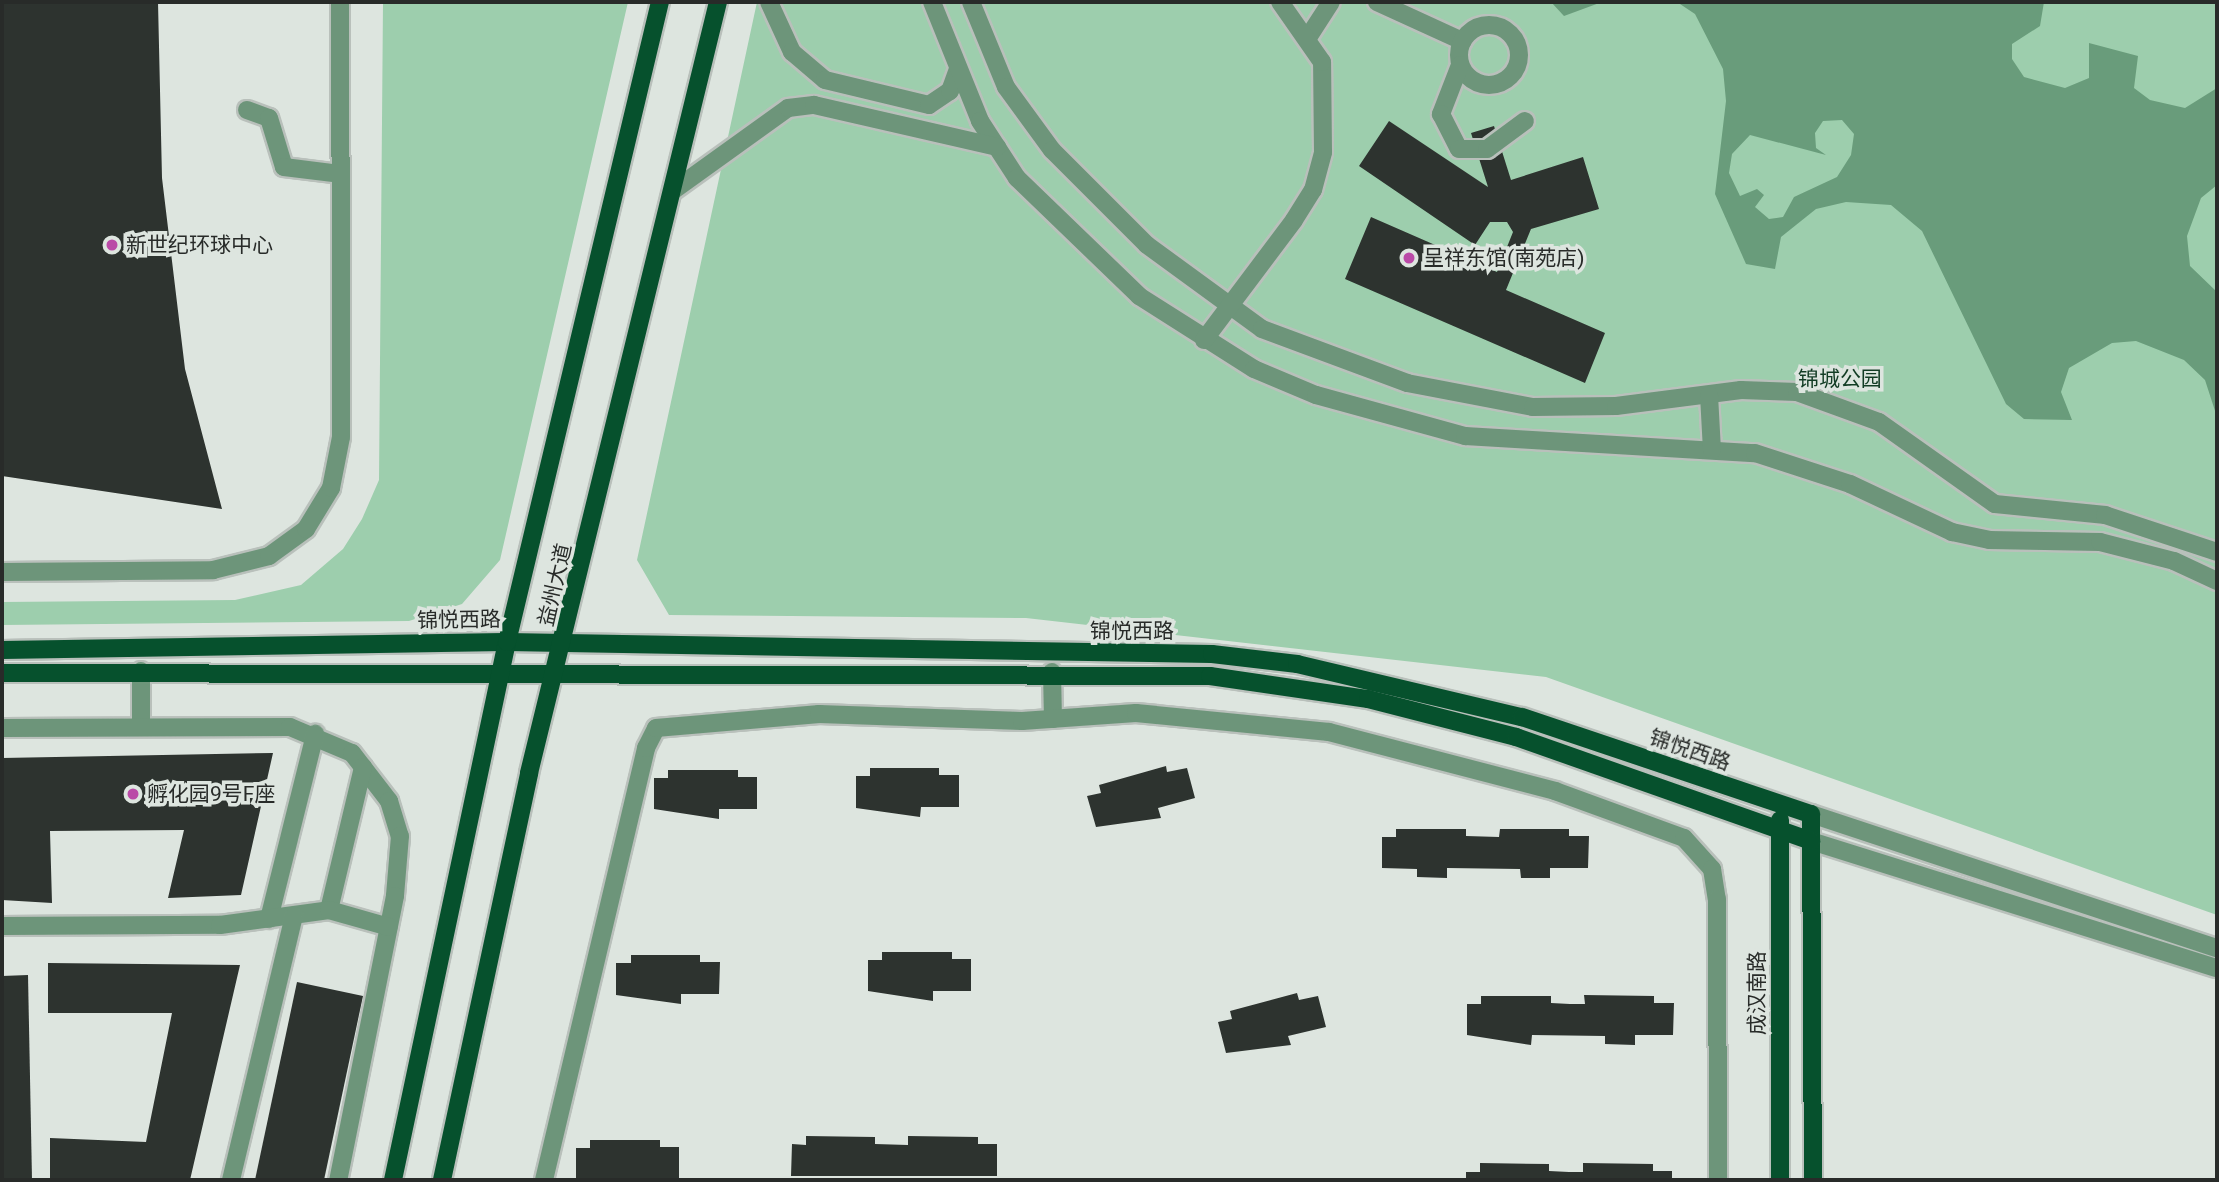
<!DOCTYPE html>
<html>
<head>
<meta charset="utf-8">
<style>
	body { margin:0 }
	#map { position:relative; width:2219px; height:1182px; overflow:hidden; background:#dde5df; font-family:Roboto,"Noto Sans SC",sans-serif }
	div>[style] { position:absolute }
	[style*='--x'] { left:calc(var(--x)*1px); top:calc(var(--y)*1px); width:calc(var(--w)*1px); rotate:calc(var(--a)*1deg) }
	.green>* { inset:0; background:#9dcead }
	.water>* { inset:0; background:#699c7b }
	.building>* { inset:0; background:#2d332f }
	.roads { filter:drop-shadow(2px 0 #b9c0bb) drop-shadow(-2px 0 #b9c0bb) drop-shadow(0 2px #b9c0bb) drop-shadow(0 -2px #b9c0bb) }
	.minor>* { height:18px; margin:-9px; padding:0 9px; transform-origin:9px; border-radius:9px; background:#6d957a }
	.minor>.ring { margin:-9px; padding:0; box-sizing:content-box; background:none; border:18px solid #6d957a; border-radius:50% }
	.major>* { height:18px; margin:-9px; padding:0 9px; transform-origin:9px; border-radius:9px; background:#06512d }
	.dots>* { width:19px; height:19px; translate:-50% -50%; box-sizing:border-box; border:4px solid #dde5df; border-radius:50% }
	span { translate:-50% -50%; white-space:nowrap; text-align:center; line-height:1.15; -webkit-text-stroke:7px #dde5df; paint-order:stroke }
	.poi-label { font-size:21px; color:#282b29 }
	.left { translate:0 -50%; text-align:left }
	.park-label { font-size:21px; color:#123c24 }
	.street-label { font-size:21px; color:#282b29 }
	.frame { position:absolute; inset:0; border:4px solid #282b29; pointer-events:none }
</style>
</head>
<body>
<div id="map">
	<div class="green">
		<div style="clip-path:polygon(383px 2px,628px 2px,500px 560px,462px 604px,409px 621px,2px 625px,2px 602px,235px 600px,301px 585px,343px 549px,362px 519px,379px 480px)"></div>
		<div style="clip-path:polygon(757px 2px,2217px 2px,2217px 915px,1546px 677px,1026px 618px,669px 615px,637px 560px)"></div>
	</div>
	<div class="water">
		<div style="clip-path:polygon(1551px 2px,1602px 2px,1564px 16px)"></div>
		<div style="clip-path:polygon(evenodd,1677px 2px,2044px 2px,2040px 26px,2012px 44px,2012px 59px,2024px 77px,2065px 88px,2089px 78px,2089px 43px,2138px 56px,2134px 88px,2150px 100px,2185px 108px,2217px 88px,2217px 185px,2201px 198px,2187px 236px,2190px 266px,2217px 292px,2217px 417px,2205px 380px,2184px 360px,2136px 341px,2112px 343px,2069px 368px,2061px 392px,2072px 420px,2024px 419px,2006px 404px,1922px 231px,1891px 205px,1846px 202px,1816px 209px,1781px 237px,1775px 269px,1746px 264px,1715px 194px,1726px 101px,1723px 69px,1695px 14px,1677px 2px,1842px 120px,1854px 134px,1851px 155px,1837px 177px,1794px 197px,1783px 217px,1769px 219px,1755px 207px,1764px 195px,1757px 189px,1740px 196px,1729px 173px,1732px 154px,1750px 135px,1826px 155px,1816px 148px,1815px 133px,1823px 121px,1842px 120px)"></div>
	</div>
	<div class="building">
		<div style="clip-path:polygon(2px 2px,158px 2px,162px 178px,185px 369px,222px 509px,2px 476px)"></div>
		<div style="clip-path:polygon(1389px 121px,1488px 187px,1471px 133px,1494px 126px,1511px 180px,1583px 157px,1599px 209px,1531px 229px,1506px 290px,1605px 333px,1585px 383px,1345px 279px,1371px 217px,1497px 272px,1513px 232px,1507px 222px,1490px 222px,1475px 245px,1359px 166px)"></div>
		<div style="clip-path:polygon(273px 753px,241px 895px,168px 898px,184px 830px,50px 831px,52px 903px,2px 900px,2px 758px)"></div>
		<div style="clip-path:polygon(1166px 766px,1167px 772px,1187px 768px,1195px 798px,1158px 808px,1161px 818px,1096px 827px,1087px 796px,1101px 793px,1099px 785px)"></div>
		<div style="clip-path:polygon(870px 768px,939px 768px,939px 775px,959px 775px,959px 807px,921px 807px,920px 817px,856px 808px,856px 776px,870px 776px)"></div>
		<div style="clip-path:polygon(668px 770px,738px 770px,738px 777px,757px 777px,757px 809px,719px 809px,719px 819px,654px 809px,654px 778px,668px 778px)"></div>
		<div style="clip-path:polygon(1396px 829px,1466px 829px,1466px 836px,1499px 837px,1500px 829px,1569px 829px,1569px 836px,1589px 836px,1588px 868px,1550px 868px,1550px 878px,1521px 878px,1520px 869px,1447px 868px,1447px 878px,1417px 877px,1417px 869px,1382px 868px,1382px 837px,1396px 837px)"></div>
		<div style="clip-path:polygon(882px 952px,952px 952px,952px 959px,971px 959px,971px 991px,933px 991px,933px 1001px,868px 991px,868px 960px,882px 960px)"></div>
		<div style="clip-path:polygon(631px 955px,700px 955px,700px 962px,720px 962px,719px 994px,681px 994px,681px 1004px,616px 995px,616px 963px,631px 963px)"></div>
		<div style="clip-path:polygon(48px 963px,240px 965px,190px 1180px,50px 1180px,50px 1138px,146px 1142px,172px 1013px,48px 1013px)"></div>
		<div style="clip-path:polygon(28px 975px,32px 1180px,2px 1180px,2px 976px)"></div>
		<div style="clip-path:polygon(297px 982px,363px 996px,324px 1180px,255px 1180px)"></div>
		<div style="clip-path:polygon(1297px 993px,1299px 1000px,1318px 996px,1326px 1027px,1288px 1036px,1291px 1045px,1226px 1053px,1218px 1022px,1232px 1019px,1230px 1011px)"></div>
		<div style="clip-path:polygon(1584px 995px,1654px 996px,1654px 1003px,1674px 1003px,1673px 1035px,1635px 1035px,1635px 1045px,1605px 1044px,1605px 1036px,1532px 1035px,1531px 1045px,1467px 1035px,1467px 1004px,1481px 1004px,1481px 996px,1551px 996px,1551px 1003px,1570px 1004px,1585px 1004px)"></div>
		<div style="clip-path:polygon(806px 1136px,875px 1137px,875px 1144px,908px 1145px,908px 1136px,978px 1137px,978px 1144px,997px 1144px,997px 1176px,791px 1176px,792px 1144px,806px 1145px)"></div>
		<div style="clip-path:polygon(590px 1140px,660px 1140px,660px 1147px,679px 1147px,679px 1179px,576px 1179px,576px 1148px,590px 1148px)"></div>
		<div style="clip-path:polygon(1480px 1163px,1549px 1164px,1549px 1171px,1569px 1172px,1583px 1172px,1583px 1163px,1653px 1164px,1653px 1171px,1672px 1171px,1672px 1180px,1466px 1180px,1466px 1172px,1480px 1172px)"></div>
	</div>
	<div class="roads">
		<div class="minor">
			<div style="--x:769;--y:2;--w:55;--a:65.3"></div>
			<div style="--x:792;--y:52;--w:43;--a:40.3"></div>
			<div style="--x:825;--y:80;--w:107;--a:13.5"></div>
			<div style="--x:929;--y:105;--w:25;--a:-34"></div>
			<div style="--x:950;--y:91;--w:23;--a:-70"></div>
			<div style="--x:932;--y:2;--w:128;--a:68"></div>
			<div style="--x:980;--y:121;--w:68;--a:57"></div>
			<div style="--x:1017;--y:178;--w:170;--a:44"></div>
			<div style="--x:1139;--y:296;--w:136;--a:32.4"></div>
			<div style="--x:1254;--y:369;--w:67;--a:22.8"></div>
			<div style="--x:1316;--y:395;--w:155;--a:15.4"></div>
			<div style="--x:1465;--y:436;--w:290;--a:3.4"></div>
			<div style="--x:1755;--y:453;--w:100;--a:18.1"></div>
			<div style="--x:1850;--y:484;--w:113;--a:25.2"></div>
			<div style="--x:1952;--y:532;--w:38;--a:12"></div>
			<div style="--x:1989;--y:540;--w:111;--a:1"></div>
			<div style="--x:2100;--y:542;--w:76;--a:14.4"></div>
			<div style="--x:2174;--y:561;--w:47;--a:24.9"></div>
			<div style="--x:971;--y:2;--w:92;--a:67.6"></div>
			<div style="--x:1006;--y:87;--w:78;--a:53.9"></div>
			<div style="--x:1052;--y:150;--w:134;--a:45"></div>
			<div style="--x:1147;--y:245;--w:142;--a:36.1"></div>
			<div style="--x:1262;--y:329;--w:155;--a:20.4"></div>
			<div style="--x:1407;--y:383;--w:128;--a:10.8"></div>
			<div style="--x:1533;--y:407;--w:83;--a:-0.7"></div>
			<div style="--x:1616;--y:406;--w:126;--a:-7.3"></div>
			<div style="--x:1741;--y:390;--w:56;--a:2"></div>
			<div style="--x:1797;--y:392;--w:87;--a:20.1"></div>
			<div style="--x:1879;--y:422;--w:142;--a:35.3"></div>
			<div style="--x:1995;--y:504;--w:111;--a:5.7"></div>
			<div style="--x:2105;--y:515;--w:118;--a:18.3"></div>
			<div style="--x:1377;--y:2;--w:94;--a:24.6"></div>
			<div class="ring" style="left:1459px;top:25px;width:42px;height:42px"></div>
			<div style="--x:1309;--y:36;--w:40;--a:-57.1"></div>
			<div style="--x:1460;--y:65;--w:53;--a:111.2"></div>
			<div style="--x:1441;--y:114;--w:39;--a:63"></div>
			<div style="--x:1459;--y:149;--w:28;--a:0"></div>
			<div style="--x:1487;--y:149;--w:47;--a:-36.4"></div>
			<div style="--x:247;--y:110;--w:23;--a:20"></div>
			<div style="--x:269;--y:118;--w:51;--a:73"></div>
			<div style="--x:284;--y:167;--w:56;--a:7.1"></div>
			<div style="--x:674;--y:190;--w:140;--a:-35.7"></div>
			<div style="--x:788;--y:108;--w:26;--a:-7"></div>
			<div style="--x:814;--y:105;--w:188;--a:12.9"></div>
			<div style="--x:1204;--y:340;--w:150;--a:-53.1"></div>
			<div style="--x:1294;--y:220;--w:36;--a:-58"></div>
			<div style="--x:1313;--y:190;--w:39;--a:-75"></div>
			<div style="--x:1323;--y:152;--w:90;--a:-90.6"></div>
			<div style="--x:1322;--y:62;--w:73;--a:-125"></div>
			<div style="--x:1709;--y:395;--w:55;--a:86.9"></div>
			<div style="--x:2;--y:572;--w:211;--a:-0.5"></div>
			<div style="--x:213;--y:570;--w:58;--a:-14"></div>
			<div style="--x:269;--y:556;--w:46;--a:-36.1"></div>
			<div style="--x:306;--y:529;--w:48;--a:-58.6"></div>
			<div style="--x:331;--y:488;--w:52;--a:-78.9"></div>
			<div style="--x:341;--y:437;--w:435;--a:-90.1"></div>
			<div style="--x:1052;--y:672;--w:47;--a:88.8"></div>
			<div style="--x:141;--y:725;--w:54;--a:-90"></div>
			<div style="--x:2;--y:728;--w:288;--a:-0.2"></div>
			<div style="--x:290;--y:727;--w:67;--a:22.8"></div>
			<div style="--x:352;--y:753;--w:61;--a:52.4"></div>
			<div style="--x:389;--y:801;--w:37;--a:73"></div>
			<div style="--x:400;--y:836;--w:60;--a:94.8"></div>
			<div style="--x:395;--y:896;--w:290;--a:101.3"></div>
			<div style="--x:1811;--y:814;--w:428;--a:18.3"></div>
			<div style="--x:1811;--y:841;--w:425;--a:17.4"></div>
			<div style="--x:329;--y:910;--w:147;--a:-76.6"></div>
			<div style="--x:269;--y:919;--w:191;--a:-76"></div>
			<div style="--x:2;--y:926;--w:218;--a:-0.3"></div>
			<div style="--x:220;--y:925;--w:110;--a:-7.8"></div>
			<div style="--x:329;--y:910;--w:62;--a:15.8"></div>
			<div style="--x:231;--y:1180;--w:272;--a:-76.6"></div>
			<div style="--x:544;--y:1180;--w:444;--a:-76.7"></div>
			<div style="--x:646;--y:748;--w:22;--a:-63"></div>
			<div style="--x:656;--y:728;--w:164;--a:-4.9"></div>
			<div style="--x:819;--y:714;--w:203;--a:2"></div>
			<div style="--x:1022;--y:721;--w:114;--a:-4"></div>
			<div style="--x:1136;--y:713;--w:194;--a:5.6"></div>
			<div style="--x:1329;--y:732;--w:234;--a:14.6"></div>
			<div style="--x:1555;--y:791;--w:137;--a:20"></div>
			<div style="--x:1684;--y:838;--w:42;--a:47.9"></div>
			<div style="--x:1712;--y:869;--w:30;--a:81"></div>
			<div style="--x:1717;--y:899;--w:281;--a:89.8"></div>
		</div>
		<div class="major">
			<div style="--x:2;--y:650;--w:505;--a:-0.91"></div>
			<div style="--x:507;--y:642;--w:705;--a:0.98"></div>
			<div style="--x:1212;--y:654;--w:86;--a:6.7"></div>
			<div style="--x:1297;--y:664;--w:231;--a:13.3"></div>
			<div style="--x:1522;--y:717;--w:305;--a:18.6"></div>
			<div style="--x:1811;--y:814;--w:366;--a:89.7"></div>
			<div style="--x:2;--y:673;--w:1208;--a:0.14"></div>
			<div style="--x:1210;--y:676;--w:160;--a:8.3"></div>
			<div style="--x:1368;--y:699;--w:153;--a:14.4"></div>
			<div style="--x:1516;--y:737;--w:313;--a:19.4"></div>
			<div style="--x:393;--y:1180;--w:550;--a:-78.04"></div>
			<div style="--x:507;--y:642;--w:658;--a:-76.56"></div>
			<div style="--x:442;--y:1180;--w:416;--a:-77.9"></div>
			<div style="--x:529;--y:773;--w:794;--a:-76.23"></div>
			<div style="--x:1780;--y:1180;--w:360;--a:-90"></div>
		</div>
	</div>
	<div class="dots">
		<div style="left:112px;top:245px;background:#ba4aa7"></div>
		<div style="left:1409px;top:258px;background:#ba4aa7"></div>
		<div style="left:133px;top:794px;background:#ba4aa7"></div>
	</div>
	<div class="poi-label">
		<span class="left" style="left:126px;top:245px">新世纪环球中心</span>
		<span class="left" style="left:1423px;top:258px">呈祥东馆(南苑店)</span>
		<span class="left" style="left:147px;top:794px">孵化园9号F座</span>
	</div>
	<div class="park-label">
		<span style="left:1840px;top:379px">锦城公园</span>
	</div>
	<div class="street-label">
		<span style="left:555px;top:585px;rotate:-77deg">益州大道</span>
		<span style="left:459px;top:620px;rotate:-1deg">锦悦西路</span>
		<span style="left:1132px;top:631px">锦悦西路</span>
		<span style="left:1690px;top:750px;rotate:19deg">锦悦西路</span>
		<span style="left:1757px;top:993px;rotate:-90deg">成汉南路</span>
	</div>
	<div class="frame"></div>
</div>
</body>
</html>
